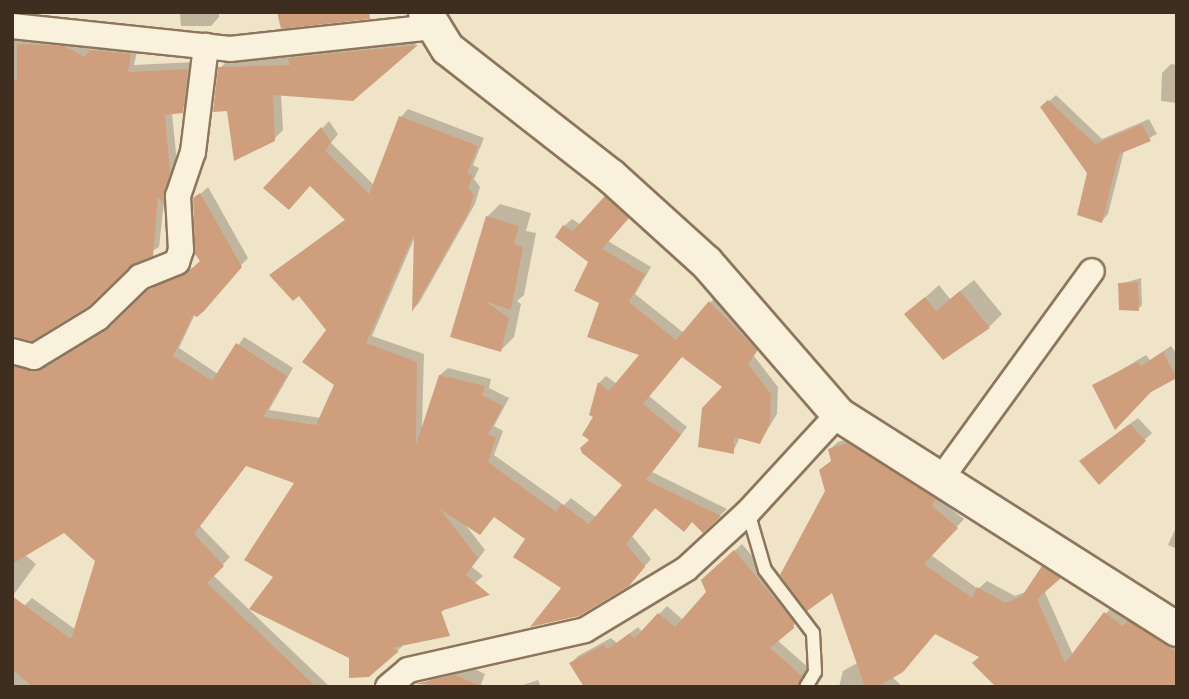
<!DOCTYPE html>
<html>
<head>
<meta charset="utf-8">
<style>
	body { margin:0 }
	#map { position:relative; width:1189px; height:699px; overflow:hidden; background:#f0e4c8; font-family:"Times New Roman",serif }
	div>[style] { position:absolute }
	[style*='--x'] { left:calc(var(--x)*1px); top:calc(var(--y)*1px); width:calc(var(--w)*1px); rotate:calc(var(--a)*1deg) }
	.shadow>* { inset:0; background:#0003 }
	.building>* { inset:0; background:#cf9f7d }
	.roads { filter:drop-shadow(2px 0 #8d765c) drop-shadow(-2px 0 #8d765c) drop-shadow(0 2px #8d765c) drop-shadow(0 -2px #8d765c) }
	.lane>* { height:12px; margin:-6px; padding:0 6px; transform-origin:6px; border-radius:6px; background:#faf1dc }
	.street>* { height:24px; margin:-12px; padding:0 12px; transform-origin:12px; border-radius:12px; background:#faf1dc }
	.secondary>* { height:33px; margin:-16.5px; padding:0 16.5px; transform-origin:16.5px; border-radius:16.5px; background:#faf1dc }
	span { translate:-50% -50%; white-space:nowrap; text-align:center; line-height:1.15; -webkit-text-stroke:7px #f7eed8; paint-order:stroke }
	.frame { position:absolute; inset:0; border:14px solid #3d2e20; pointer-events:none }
</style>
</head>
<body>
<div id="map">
	<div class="shadow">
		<div style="clip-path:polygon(180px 12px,219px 12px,219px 17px,211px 26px,181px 26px)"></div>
		<div style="clip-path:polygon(12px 38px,72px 40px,92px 50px,99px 43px,138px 47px,134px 65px,195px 62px,189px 104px,172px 113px,177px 164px,170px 196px,164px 202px,159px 247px,12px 336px)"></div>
		<div style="clip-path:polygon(423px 38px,352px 99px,281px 94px,283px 130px,274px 139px,220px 68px,229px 59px,291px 57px,299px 50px)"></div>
		<div style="clip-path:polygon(1171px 64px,1177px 65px,1177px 103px,1161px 101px,1162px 73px)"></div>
		<div style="clip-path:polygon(1056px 95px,1102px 139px,1149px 119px,1157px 134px,1124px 151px,1108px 214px,1102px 221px,1089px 173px,1042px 108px)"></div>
		<div style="clip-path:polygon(408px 109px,484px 138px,473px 165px,479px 168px,474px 179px,480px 187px,475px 204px,419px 303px,414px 308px,415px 237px,372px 336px,424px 354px,422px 428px,440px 375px,448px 368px,491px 379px,489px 388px,509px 398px,494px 426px,503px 431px,494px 455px,564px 505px,571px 498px,597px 518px,624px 484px,592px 439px,599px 383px,606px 376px,617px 384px,642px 354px,601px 302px,590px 261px,564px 226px,572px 219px,581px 225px,613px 190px,635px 210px,608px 241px,651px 267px,635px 294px,684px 333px,717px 295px,763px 342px,754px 356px,778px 387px,777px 414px,760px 442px,740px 437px,733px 452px,724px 387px,682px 355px,649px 396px,687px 427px,652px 472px,727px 509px,703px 531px,692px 521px,656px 507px,632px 536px,651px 559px,636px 576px,564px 588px,527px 539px,495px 515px,464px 523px,485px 550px,472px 567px,483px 576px,368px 676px,276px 577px,296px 482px,247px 464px,200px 526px,230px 557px,213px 575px,330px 687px,12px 687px,12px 618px,32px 598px,76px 630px,97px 561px,65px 531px,25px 555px,36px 564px,12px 597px,12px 355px,51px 363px,115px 324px,158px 283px,197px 266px,202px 261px,195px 199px,208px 187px,248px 258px,195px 314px,179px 348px,218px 374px,244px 337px,293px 368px,269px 410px,321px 418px,336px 384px,329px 330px,299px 294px,271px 275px,346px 219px,310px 184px,265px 188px,329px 121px,338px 134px,331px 143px,374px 185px,401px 117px)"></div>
		<div style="clip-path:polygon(500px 204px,531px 213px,526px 231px,536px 233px,524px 295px,517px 301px,521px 304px,514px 337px,501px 350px,452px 336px,487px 217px)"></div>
		<div style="clip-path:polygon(1141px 278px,1142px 305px,1138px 309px,1120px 284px)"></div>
		<div style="clip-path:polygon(974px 280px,1002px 314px,989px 327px,907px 314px,939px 285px,950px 299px)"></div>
		<div style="clip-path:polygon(1171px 346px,1177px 354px,1177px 376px,1151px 391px,1094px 386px,1146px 355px,1150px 360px)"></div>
		<div style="clip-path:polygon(1138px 418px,1152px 433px,1099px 482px,1089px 454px)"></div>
		<div style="clip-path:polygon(857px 436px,964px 519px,931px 555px,978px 589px,987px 581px,1015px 596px,1028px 591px,1051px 559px,1067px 569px,1044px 590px,1073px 655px,1113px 605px,1177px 640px,1177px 687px,981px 656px,936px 633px,891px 676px,903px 687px,839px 687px,843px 671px,859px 662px,821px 471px,833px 460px,830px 449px,838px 442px)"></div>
		<div style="clip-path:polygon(1177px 525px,1177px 549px,1168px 545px)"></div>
		<div style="clip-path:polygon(742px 544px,800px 613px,801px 619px,777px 640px,809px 668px,800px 687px,586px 687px,571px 663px,578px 656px,611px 638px,617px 643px,638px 627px,642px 632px,667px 606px,683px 620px,708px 592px,711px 572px)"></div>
		<div style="clip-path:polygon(466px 665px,485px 674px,480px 687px,423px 687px,436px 672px)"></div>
		<div style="clip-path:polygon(538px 680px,541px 687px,517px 687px)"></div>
	</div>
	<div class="building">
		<div style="clip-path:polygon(277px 12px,369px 12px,370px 19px,281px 29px)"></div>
		<div style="clip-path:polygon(17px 44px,64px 46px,85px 57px,90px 50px,131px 54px,128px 72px,188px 69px,183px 113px,165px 115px,170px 172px,164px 205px,158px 197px,153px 256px,130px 266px,89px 306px,32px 341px,12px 337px,12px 80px,17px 81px)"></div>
		<div style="clip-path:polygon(418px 45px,353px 101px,273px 95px,275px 141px,234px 161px,227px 111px,213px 112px,218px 67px,290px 65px,288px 58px)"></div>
		<div style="clip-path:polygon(1048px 100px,1095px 144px,1142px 124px,1151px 141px,1119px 154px,1102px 223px,1077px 215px,1087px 173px,1040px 107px)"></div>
		<div style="clip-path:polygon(399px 116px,478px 146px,467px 173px,473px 175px,468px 188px,474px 195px,468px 213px,412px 312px,414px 234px,366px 343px,417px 362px,416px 445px,439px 375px,485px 386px,482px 395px,503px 406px,488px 434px,496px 438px,488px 462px,556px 512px,562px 504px,589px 524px,622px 485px,582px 453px,580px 448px,589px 440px,582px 435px,593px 417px,589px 415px,598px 382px,609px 391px,639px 355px,587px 337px,599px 303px,574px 291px,588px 262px,555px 237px,563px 225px,573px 231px,605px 196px,629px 218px,602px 249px,645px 274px,629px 302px,676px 340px,709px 301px,757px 350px,748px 364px,771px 394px,770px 423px,760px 444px,734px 437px,734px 454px,698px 447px,702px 408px,722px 387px,682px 357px,643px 404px,681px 435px,646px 480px,721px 516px,703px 533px,692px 522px,684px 532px,655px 508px,626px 544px,645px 567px,629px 586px,579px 616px,530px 627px,561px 588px,513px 557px,525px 539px,494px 517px,480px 535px,440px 509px,478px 558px,466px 575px,490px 595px,441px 611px,450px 636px,391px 648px,399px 651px,369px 677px,349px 678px,349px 658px,249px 609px,273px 577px,244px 560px,294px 483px,246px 466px,194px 534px,224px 566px,207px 583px,316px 687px,33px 687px,12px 669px,12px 596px,71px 639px,95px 561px,64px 533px,12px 564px,12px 366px,42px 370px,106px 331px,148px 290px,187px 273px,200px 261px,195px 254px,193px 198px,200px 193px,242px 267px,204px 311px,197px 317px,193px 315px,173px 356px,212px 381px,236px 343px,287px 376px,263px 417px,316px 425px,334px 385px,302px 362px,326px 330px,299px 296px,293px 301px,269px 275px,345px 220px,310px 186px,289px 210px,263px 188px,321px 127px,331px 142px,325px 151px,369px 194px)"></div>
		<div style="clip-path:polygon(486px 216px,519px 226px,514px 244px,523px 247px,511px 310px,485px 301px,509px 318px,501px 352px,450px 337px)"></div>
		<div style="clip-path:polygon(1138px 282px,1139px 311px,1119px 310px,1118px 283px)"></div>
		<div style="clip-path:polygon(960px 291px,990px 328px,943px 360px,904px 314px,925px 297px,936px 311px)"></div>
		<div style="clip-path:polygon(1163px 352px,1177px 378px,1151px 392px,1115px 430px,1092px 385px,1137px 362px,1141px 366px)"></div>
		<div style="clip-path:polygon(1130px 424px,1146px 441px,1099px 485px,1079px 461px)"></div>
		<div style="clip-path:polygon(848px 443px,936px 499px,932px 506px,958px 528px,924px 564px,972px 598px,977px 587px,1006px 603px,1022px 596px,1042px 566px,1061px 578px,1037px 599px,1065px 663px,1104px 612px,1123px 626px,1128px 620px,1177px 653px,1177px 687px,996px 687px,972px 663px,979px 657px,935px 634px,903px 672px,877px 687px,865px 687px,832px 593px,807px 611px,780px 575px,825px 491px,819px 470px,831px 461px,828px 449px)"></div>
		<div style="clip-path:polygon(734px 550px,793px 621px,794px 628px,770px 648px,802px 676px,797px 687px,584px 687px,569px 663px,603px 645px,608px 649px,630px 633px,634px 639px,658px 613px,675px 627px,706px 592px,701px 580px)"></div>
		<div style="clip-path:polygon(455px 675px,483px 687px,415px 684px)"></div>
	</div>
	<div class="roads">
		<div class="lane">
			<div style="--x:748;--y:512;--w:60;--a:73.7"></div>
			<div style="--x:765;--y:570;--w:79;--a:52.7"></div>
			<div style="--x:813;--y:633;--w:39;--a:87"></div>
			<div style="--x:815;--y:672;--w:17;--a:121"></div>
		</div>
		<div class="street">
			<div style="--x:12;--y:26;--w:219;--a:6"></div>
			<div style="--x:230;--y:49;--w:204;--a:-6.2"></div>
			<div style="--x:12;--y:351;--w:23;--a:15"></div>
			<div style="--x:34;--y:357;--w:75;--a:-31.4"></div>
			<div style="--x:98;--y:318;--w:59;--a:-44.3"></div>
			<div style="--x:140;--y:277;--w:40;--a:-22"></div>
			<div style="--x:177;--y:262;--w:13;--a:-72"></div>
			<div style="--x:181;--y:250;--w:54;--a:-93.2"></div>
			<div style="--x:178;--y:196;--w:46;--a:-71.2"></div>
			<div style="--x:193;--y:152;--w:107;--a:-83"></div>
			<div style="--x:940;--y:480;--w:258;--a:-54"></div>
			<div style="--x:388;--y:687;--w:26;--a:-40"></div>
			<div style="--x:408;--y:670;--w:181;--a:-12.7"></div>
			<div style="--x:585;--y:630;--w:118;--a:-31.1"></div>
			<div style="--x:686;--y:569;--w:84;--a:-42.6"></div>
			<div style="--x:748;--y:512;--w:133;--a:-47.4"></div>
		</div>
		<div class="secondary">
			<div style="--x:425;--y:12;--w:42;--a:58.6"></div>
			<div style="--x:447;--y:48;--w:208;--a:38"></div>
			<div style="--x:611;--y:176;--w:128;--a:42.2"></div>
			<div style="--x:706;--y:262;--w:201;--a:49"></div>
			<div style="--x:838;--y:414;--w:401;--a:32.4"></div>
		</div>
	</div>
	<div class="frame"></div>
</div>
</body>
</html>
